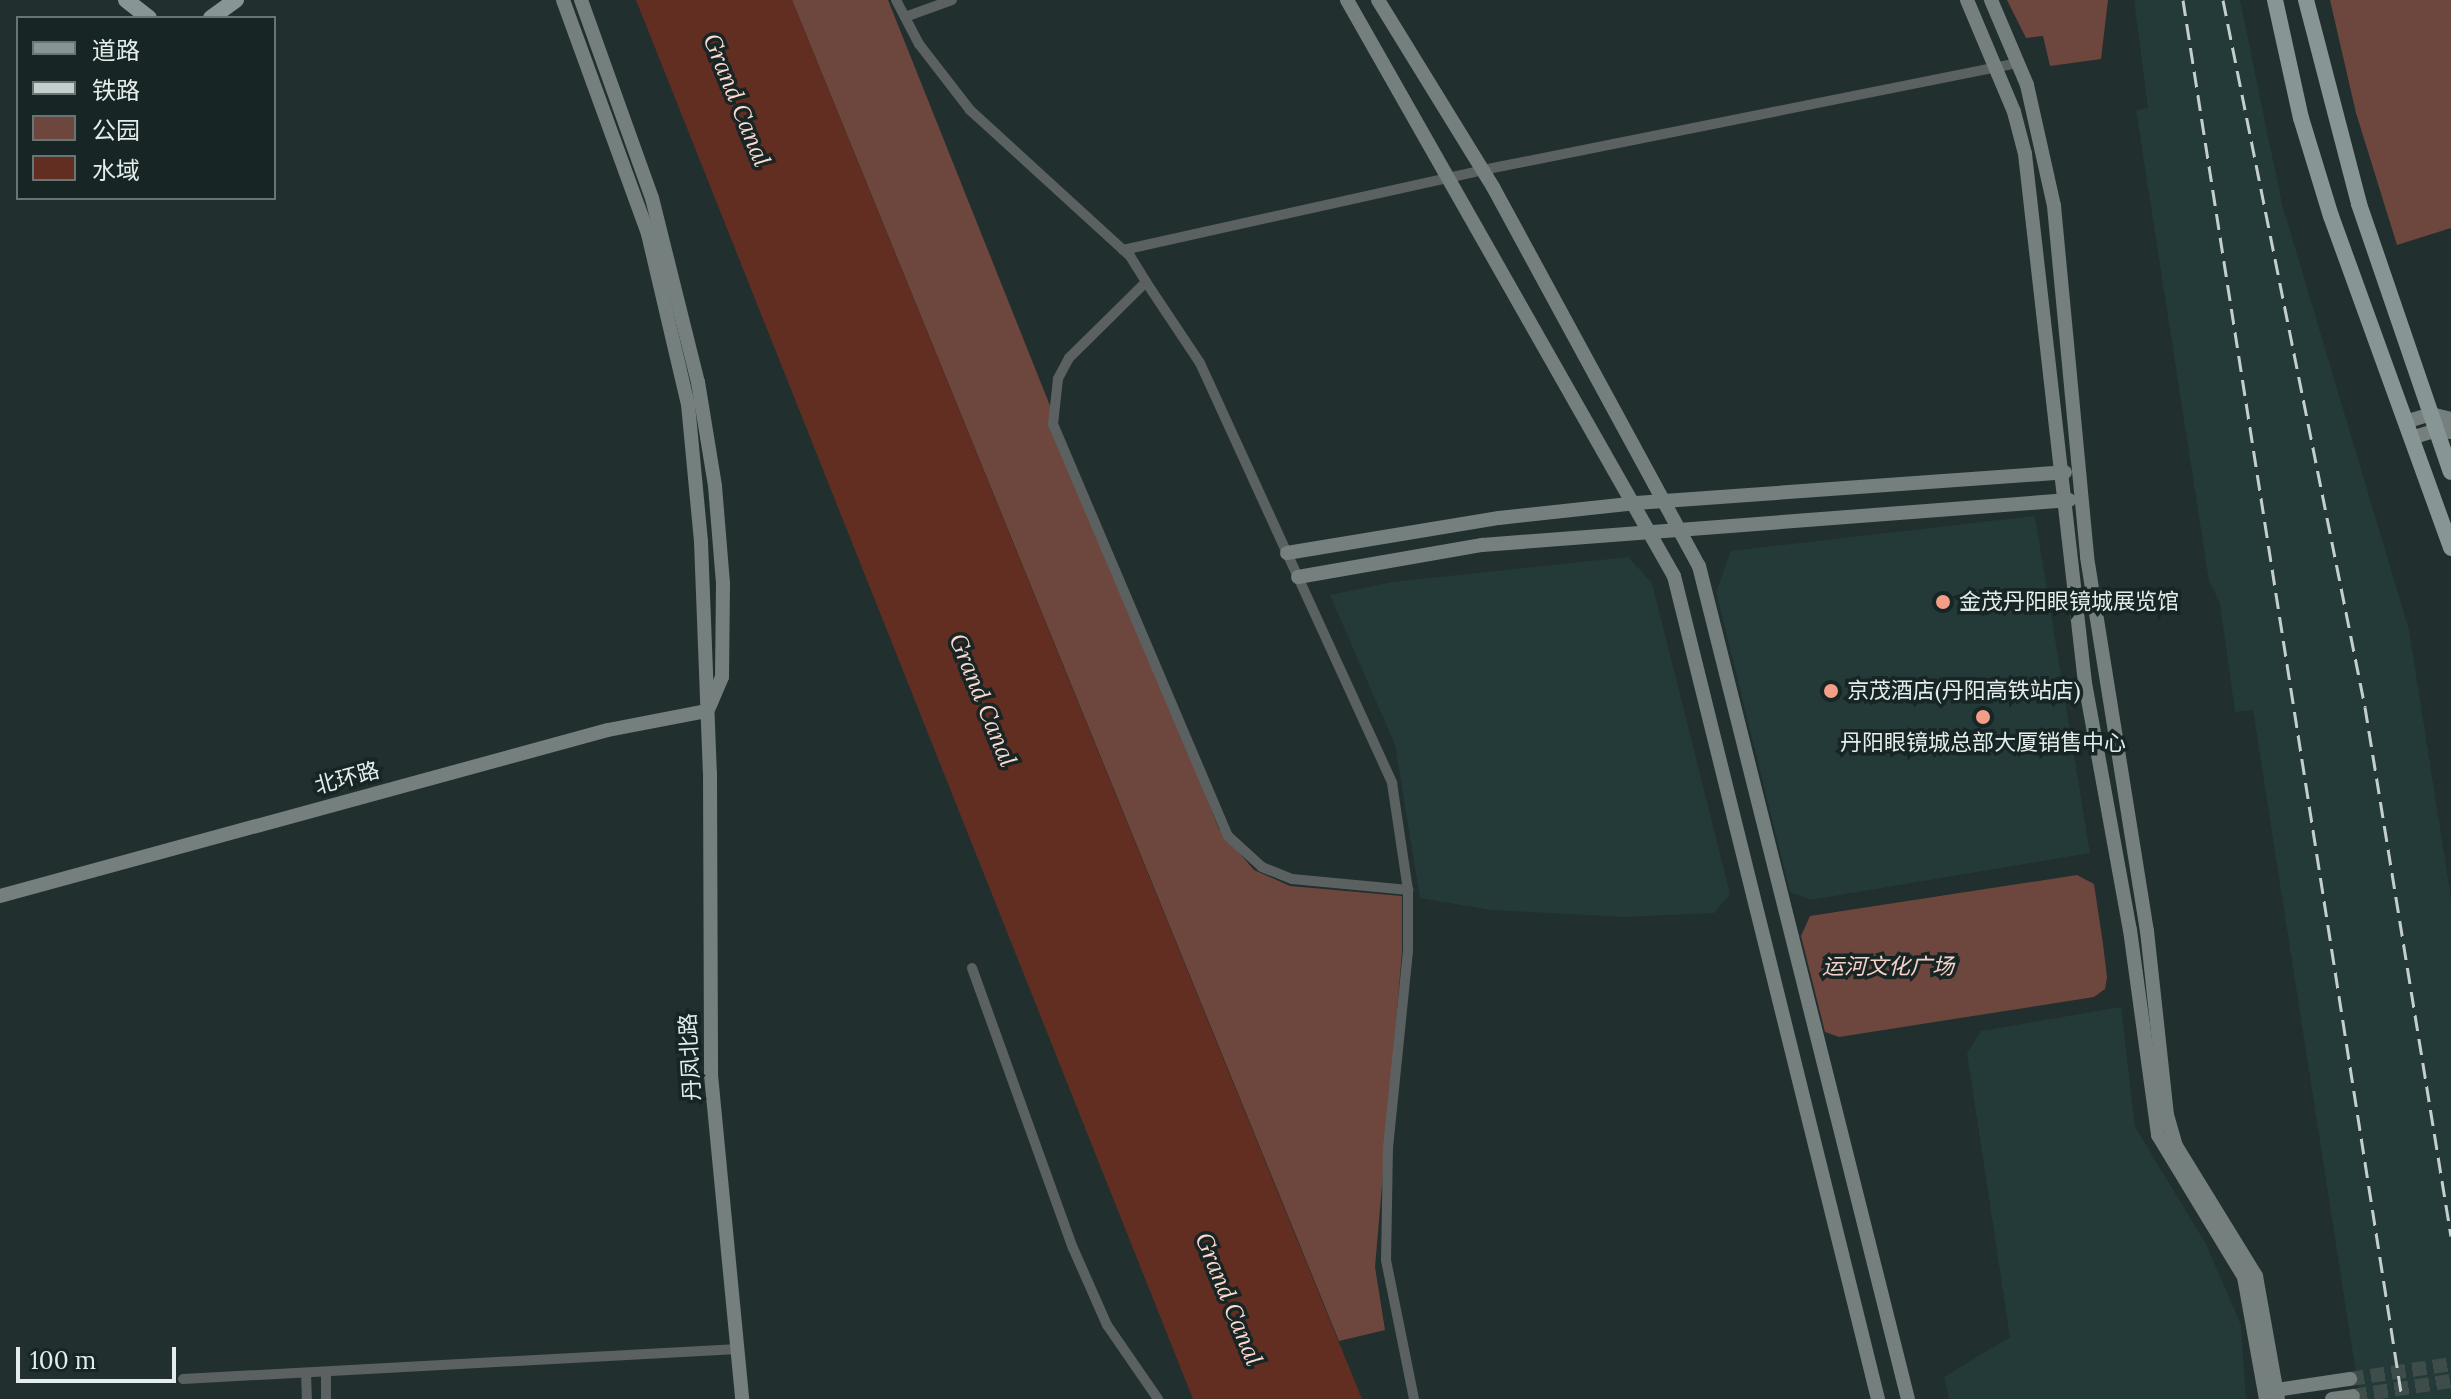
<!DOCTYPE html>
<html>
<head>
<meta charset="utf-8">
<style>
	body { margin:0 }
	#map { position:relative; width:2451px; height:1399px; overflow:hidden; background:#212f2e; font-family:Lora,"Noto Sans SC",serif }
	div>[style] { position:absolute }
	[style*='--x'] { left:calc(var(--x)*1px); top:calc(var(--y)*1px); width:calc(var(--w)*1px); rotate:calc(var(--a)*1deg) }
	.built>* { inset:0; background:#233a38 }
	.green>* { inset:0; background:#6d473e }
	.water>* { inset:0; background:#622e21 }
	.secondary-tunnel>* { height:14px; margin-top:-7px; transform-origin:0; background:repeating-linear-gradient(90deg,#3e4c4a 0 14px,transparent 0 21px) }
	.street>* { height:10px; margin:-5px; padding:0 5px; transform-origin:5px; border-radius:5px; background:#5a6160 }
	.secondary>* { height:14px; margin:-7px; padding:0 7px; transform-origin:7px; border-radius:7px; background:#747f7e }
	.primary>* { height:16px; margin:-8px; padding:0 8px; transform-origin:8px; border-radius:8px; background:#879594 }
	.rail>* { height:3px; margin-top:-1.5px; transform-origin:0; background:repeating-linear-gradient(90deg,#c4cecd 0 16px,transparent 0 24px) }
	.dots>* { width:22px; height:22px; translate:-50% -50%; box-sizing:border-box; border:4px solid #172524; border-radius:50% }
	span { translate:-50% -50%; white-space:nowrap; text-align:center; line-height:1.15; -webkit-text-stroke:7px #172524; paint-order:stroke }
	.poi-label { font-size:22px; color:#e4edec }
	.left { translate:0 -50%; text-align:left }
	.street-label { font-size:22px; color:#e4edec }
	.park-label { font-size:22px; color:#f6d1c8; font-style:italic }
	.water-label { font-size:24px; color:#ffdad0; font-style:italic }
	.legend { position:absolute; left:16px; top:16px; width:260px; height:184px; box-sizing:border-box; background:#172524; border:2px solid #697574; margin:0; padding:10px 14px; list-style:none; font-size:24px; color:#e4edec }
	.legend li { display:flex; align-items:center; gap:16px; height:40px }
	.legend b { width:40px; border:2px solid #697574 }
	.scale { position:absolute; left:16px; top:1347px; width:160px; height:36px; box-sizing:border-box; border:4px solid #e4edec; border-top:0; padding-left:10px; font-size:24px; line-height:28px; white-space:nowrap; color:#e4edec; -webkit-text-stroke:6px #172524; paint-order:stroke }
</style>
</head>
<body>
<div id="map">
	<div class="built">
		<div style="clip-path:polygon(2134px 0,2240px 0,2282px 204px,2409px 630px,2451px 898px,2451px 1399px,2360px 1399px,2253px 710px,2235px 712px,2220px 603px,2209px 581px,2136px 110px,2148px 108px)"></div>
		<div style="clip-path:polygon(2035px 516px,2090px 853px,1810px 900px,1790px 892px,1716px 592px,1731px 551px)"></div>
		<div style="clip-path:polygon(1628px 557px,1652px 583px,1730px 894px,1714px 913px,1624px 917px,1491px 910px,1420px 898px,1395px 745px,1330px 595px,1392px 582px)"></div>
		<div style="clip-path:polygon(2121px 1007px,2135px 1127px,2206px 1244px,2241px 1325px,2246px 1399px,1949px 1399px,1944px 1377px,2010px 1337px,1967px 1053px,1981px 1031px)"></div>
	</div>
	<div class="green">
		<div style="clip-path:polygon(792px 0,888px 0,1219px 829px,1254px 870px,1290px 886px,1402px 896px,1402px 952px,1375px 1267px,1385px 1330px,1339px 1341px)"></div>
		<div style="clip-path:polygon(2007px 0,2108px 0,2101px 59px,2050px 66px,2043px 36px,2026px 38px)"></div>
		<div style="clip-path:polygon(2330px 0,2451px 0,2451px 228px,2397px 245px,2356px 113px)"></div>
		<div style="clip-path:polygon(2077px 875px,2094px 884px,2103px 944px,2107px 977px,2105px 989px,2094px 997px,1839px 1037px,1825px 1032px,1801px 936px,1810px 916px)"></div>
	</div>
	<div class="water">
		<div style="clip-path:polygon(636px 0,792px 0,1362px 1399px,1193px 1399px)"></div>
	</div>
	<div class="secondary-tunnel">
		<div style="--x:2350;--y:1379;--w:102;--a:-8.4"></div>
		<div style="--x:2353;--y:1396;--w:99;--a:-8.7"></div>
	</div>
	<div class="street">
		<div style="--x:896;--y:0;--w:50;--a:62.4"></div>
		<div style="--x:919;--y:44;--w:83;--a:52.3"></div>
		<div style="--x:970;--y:110;--w:217;--a:42.4"></div>
		<div style="--x:1130;--y:256;--w:31;--a:58"></div>
		<div style="--x:1146;--y:282;--w:108;--a:135.4"></div>
		<div style="--x:1069;--y:358;--w:24;--a:118"></div>
		<div style="--x:1058;--y:379;--w:45;--a:96.3"></div>
		<div style="--x:1053;--y:424;--w:448;--a:67"></div>
		<div style="--x:1228;--y:836;--w:46;--a:42.4"></div>
		<div style="--x:1262;--y:867;--w:32;--a:22"></div>
		<div style="--x:1292;--y:879;--w:117;--a:5.4"></div>
		<div style="--x:1408;--y:890;--w:61;--a:90"></div>
		<div style="--x:1408;--y:951;--w:197;--a:95.8"></div>
		<div style="--x:1388;--y:1147;--w:113;--a:91"></div>
		<div style="--x:1386;--y:1260;--w:142;--a:78.6"></div>
		<div style="--x:905;--y:17;--w:50;--a:-19.9"></div>
		<div style="--x:1123;--y:250;--w:369;--a:-12.5"></div>
		<div style="--x:1483;--y:170;--w:546;--a:-11.31"></div>
		<div style="--x:1146;--y:282;--w:97;--a:56.3"></div>
		<div style="--x:1200;--y:363;--w:462;--a:65.4"></div>
		<div style="--x:1392;--y:783;--w:108;--a:81.5"></div>
		<div style="--x:972;--y:968;--w:298;--a:70.2"></div>
		<div style="--x:1073;--y:1248;--w:84;--a:66.2"></div>
		<div style="--x:1107;--y:1325;--w:90;--a:55.4"></div>
		<div style="--x:326;--y:1372;--w:27;--a:90"></div>
		<div style="--x:306;--y:1373;--w:26;--a:88"></div>
		<div style="--x:183;--y:1379;--w:556;--a:-3.09"></div>
	</div>
	<div class="secondary">
		<div style="--x:563;--y:0;--w:249;--a:70"></div>
		<div style="--x:648;--y:234;--w:175;--a:76.8"></div>
		<div style="--x:688;--y:404;--w:139;--a:84.6"></div>
		<div style="--x:701;--y:542;--w:231;--a:87.8"></div>
		<div style="--x:710;--y:773;--w:302;--a:89.8"></div>
		<div style="--x:711;--y:1075;--w:325;--a:84.5"></div>
		<div style="--x:581;--y:0;--w:210;--a:70.3"></div>
		<div style="--x:652;--y:198;--w:190;--a:76"></div>
		<div style="--x:698;--y:382;--w:105;--a:80.7"></div>
		<div style="--x:715;--y:486;--w:97;--a:85.3"></div>
		<div style="--x:723;--y:583;--w:94;--a:90.6"></div>
		<div style="--x:722;--y:677;--w:33;--a:113"></div>
		<div style="--x:1347;--y:0;--w:662;--a:60.42"></div>
		<div style="--x:1674;--y:576;--w:848;--a:76.08"></div>
		<div style="--x:1378;--y:0;--w:220;--a:58.4"></div>
		<div style="--x:1493;--y:187;--w:431;--a:61.5"></div>
		<div style="--x:1699;--y:566;--w:859;--a:75.92"></div>
		<div style="--x:1967;--y:0;--w:121;--a:67.2"></div>
		<div style="--x:2014;--y:112;--w:43;--a:75.3"></div>
		<div style="--x:2025;--y:154;--w:532;--a:83.53"></div>
		<div style="--x:2085;--y:683;--w:251;--a:79.7"></div>
		<div style="--x:2130;--y:930;--w:207;--a:82.2"></div>
		<div style="--x:2158;--y:1135;--w:166;--a:58.8"></div>
		<div style="--x:2244;--y:1277;--w:124;--a:79.8"></div>
		<div style="--x:1991;--y:0;--w:92;--a:67"></div>
		<div style="--x:2027;--y:85;--w:124;--a:77.4"></div>
		<div style="--x:2054;--y:206;--w:353;--a:84.6"></div>
		<div style="--x:2087;--y:557;--w:379;--a:80.9"></div>
		<div style="--x:2147;--y:931;--w:185;--a:83.8"></div>
		<div style="--x:2167;--y:1115;--w:32;--a:74"></div>
		<div style="--x:2176;--y:1146;--w:153;--a:58.4"></div>
		<div style="--x:2256;--y:1276;--w:125;--a:79.9"></div>
		<div style="--x:2405;--y:422;--w:27;--a:-17"></div>
		<div style="--x:2431;--y:414;--w:21;--a:14"></div>
		<div style="--x:2411;--y:438;--w:27;--a:-17"></div>
		<div style="--x:2437;--y:430;--w:14;--a:8"></div>
		<div style="--x:1287;--y:553;--w:215;--a:-9.4"></div>
		<div style="--x:1499;--y:518;--w:138;--a:-6.2"></div>
		<div style="--x:1636;--y:503;--w:430;--a:-4.1"></div>
		<div style="--x:1298;--y:577;--w:187;--a:-9.9"></div>
		<div style="--x:1482;--y:545;--w:589;--a:-4.38"></div>
		<div style="--x:0;--y:896;--w:630;--a:-15.27"></div>
		<div style="--x:608;--y:730;--w:101;--a:-10.9"></div>
		<div style="--x:2270;--y:1396;--w:8;--a:-45"></div>
		<div style="--x:2276;--y:1390;--w:75;--a:-8.5"></div>
		<div style="--x:2332;--y:1399;--w:21;--a:-8"></div>
	</div>
	<div class="primary">
		<div style="--x:126;--y:0;--w:29;--a:38"></div>
		<div style="--x:2275;--y:0;--w:121;--a:77.6"></div>
		<div style="--x:2301;--y:118;--w:102;--a:73"></div>
		<div style="--x:2331;--y:216;--w:353;--a:70.1"></div>
		<div style="--x:2306;--y:0;--w:211;--a:75.4"></div>
		<div style="--x:2359;--y:204;--w:283;--a:71.1"></div>
		<div style="--x:211;--y:18;--w:31;--a:-36"></div>
	</div>
	<div class="rail">
		<div style="--x:2183;--y:0;--w:1416;--a:81.1"></div>
		<div style="--x:2223;--y:0;--w:721;--a:78.64"></div>
		<div style="--x:2365;--y:707;--w:536;--a:80.77"></div>
	</div>
	<div class="dots">
		<div style="left:1943px;top:602px;background:#f49e88"></div>
		<div style="left:1831px;top:691px;background:#f49e88"></div>
		<div style="left:1983px;top:717px;background:#f49e88"></div>
	</div>
	<div class="poi-label">
		<span class="left" style="left:1959px;top:602px">金茂丹阳眼镜城展览馆</span>
		<span class="left" style="left:1847px;top:691px">京茂酒店(丹阳高铁站店)</span>
		<span style="left:1983px;top:743px">丹阳眼镜城总部大厦销售中心</span>
	</div>
	<div class="street-label">
		<span style="left:347px;top:778px;rotate:-15deg">北环路</span>
		<span style="left:690px;top:1057px;rotate:-93deg">丹凤北路</span>
	</div>
	<div class="park-label">
		<span style="left:1888px;top:967px">运河文化广场</span>
	</div>
	<div class="water-label">
		<span style="left:737px;top:100px;rotate:68deg">Grand Canal</span>
		<span style="left:983px;top:700px;rotate:68deg">Grand Canal</span>
		<span style="left:1229px;top:1299px;rotate:68deg">Grand Canal</span>
	</div>
	<ul class="legend">
	<li><b style="height:10px;background:#879594"></b>道路</li>
	<li><b style="height:10px;background:#c4cecd"></b>铁路</li>
	<li><b style="height:22px;background:#6d473e"></b>公园</li>
	<li><b style="height:22px;background:#622e21"></b>水域</li>
	</ul>
	<div class="scale">100 m</div>
</div>
</body>
</html>
